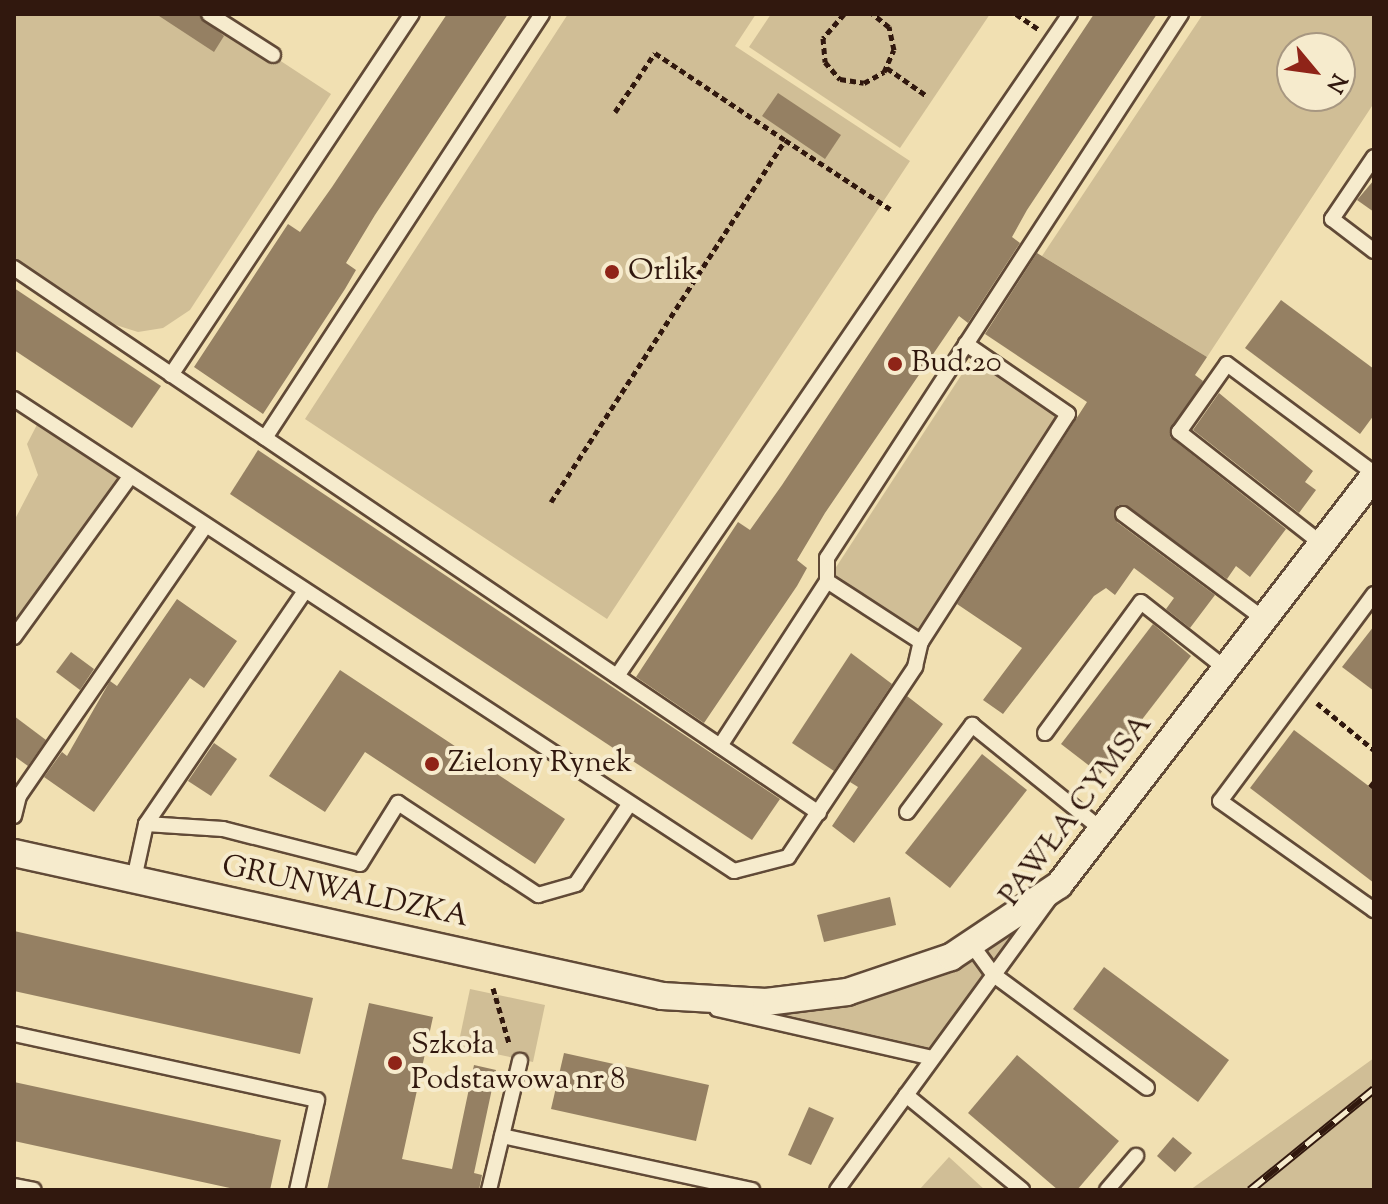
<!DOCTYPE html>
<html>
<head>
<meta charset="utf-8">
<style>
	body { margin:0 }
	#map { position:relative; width:1388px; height:1204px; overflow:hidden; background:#f1e0b2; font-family:"Sorts Mill Goudy",serif }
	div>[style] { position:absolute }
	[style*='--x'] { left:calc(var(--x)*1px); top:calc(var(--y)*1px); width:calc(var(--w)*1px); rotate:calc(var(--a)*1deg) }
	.green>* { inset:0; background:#d0be96 }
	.building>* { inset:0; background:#958063 }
	.path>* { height:5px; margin-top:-2.5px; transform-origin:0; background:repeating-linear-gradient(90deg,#31180e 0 6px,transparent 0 10px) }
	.roads { filter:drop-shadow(2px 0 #614a37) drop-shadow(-2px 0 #614a37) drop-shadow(0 2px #614a37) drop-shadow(0 -2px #614a37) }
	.service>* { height:14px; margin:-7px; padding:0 7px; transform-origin:7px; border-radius:7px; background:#f6ebcd }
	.minor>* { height:26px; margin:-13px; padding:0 13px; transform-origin:13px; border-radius:13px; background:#f6ebcd }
	.rail>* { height:9px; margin-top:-4.5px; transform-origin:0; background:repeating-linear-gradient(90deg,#f6ebcd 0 18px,#31180e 0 36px); box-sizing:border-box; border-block:2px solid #31180e }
	.dots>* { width:22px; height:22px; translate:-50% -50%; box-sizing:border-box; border:4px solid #f6ebcd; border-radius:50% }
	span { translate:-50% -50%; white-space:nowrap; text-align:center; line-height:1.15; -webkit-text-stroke:8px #f6ebcd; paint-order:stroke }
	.poi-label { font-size:30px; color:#31180e }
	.left { translate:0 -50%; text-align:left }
	.street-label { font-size:30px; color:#31180e }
	.frame { position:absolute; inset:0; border:16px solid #31180e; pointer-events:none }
	.north { position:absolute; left:1276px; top:32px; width:80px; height:80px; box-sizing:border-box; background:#f6ebcd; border:2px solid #a79781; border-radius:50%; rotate:119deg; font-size:22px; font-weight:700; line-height:32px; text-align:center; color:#31180e }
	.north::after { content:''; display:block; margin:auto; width:28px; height:36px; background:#8f2418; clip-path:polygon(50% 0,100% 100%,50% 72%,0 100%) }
</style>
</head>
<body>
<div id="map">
	<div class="green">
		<div style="clip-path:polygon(14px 14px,209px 14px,331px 94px,190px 310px,163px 328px,138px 332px,84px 315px,14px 268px)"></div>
		<div style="clip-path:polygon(568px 14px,756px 14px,735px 46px,910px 161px,607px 619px,305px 419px)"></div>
		<div style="clip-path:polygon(771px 14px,990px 14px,900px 148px,749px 47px)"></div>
		<div style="clip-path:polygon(evenodd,1203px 14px,1374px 14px,1374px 103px,1207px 357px,1042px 256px,1203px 14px,1292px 48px,1340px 48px,1340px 96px,1292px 96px,1292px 48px)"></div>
		<div style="clip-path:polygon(977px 351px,1068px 414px,921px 642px,827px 581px)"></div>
		<div style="clip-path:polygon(41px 417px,130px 477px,14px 637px,14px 521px,38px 475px,27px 444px)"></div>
		<div style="clip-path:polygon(1059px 885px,933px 1058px,713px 1001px,766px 1002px,951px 957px)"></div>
		<div style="clip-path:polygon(470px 989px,545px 1005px,533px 1062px,458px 1046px)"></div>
		<div style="clip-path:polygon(1374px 1058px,1374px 1190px,1190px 1190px,1331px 1089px)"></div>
		<div style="clip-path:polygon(949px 1157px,985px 1190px,919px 1190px)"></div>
	</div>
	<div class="building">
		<div style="clip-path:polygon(156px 14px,198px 14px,224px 36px,214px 52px)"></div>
		<div style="clip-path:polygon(447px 14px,508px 14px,375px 215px,346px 263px,356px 270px,345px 289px,263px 414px,194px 367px,288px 224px,300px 232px,332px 187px)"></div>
		<div style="clip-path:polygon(1094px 14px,1157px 14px,1027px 210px,1012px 237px,1020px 243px,968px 323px,959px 316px,825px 513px,797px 560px,807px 568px,797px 586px,704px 723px,636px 677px,738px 522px,750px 530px,782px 485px)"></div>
		<div style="clip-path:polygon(778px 93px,841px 135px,825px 159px,762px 116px)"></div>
		<div style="clip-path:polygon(1374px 180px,1374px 212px,1357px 200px)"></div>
		<div style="clip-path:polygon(1037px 253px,1207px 357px,1195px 375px,1203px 381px,1170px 437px,1286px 529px,1250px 577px,1236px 566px,1227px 579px,1118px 505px,1117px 522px,1215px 595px,1190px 628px,1166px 609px,1174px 598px,1134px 568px,1115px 595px,1106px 588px,1094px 596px,1003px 714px,983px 700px,1022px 648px,957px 604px,1087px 402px,985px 334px)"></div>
		<div style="clip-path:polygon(14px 288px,161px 386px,132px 428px,14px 350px)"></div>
		<div style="clip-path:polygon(1281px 300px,1374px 369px,1374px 415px,1360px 434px,1245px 348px)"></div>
		<div style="clip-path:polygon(1219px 393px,1313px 471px,1305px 482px,1316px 490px,1299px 513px,1193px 430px)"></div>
		<div style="clip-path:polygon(258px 450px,780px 799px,752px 840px,230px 494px)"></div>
		<div style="clip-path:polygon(177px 599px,237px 641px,204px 688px,190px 678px,94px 812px,44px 777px,62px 752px,67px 756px,110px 681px,117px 686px)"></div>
		<div style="clip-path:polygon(1153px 624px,1191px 656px,1100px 774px,1061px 744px)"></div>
		<div style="clip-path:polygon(1374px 626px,1374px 691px,1342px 667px)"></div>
		<div style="clip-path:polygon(71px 652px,94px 669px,80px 690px,56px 672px)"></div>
		<div style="clip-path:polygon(851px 653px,892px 684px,834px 771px,792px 743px)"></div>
		<div style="clip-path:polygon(340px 670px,565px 819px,535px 864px,365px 752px,325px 812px,269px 776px)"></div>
		<div style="clip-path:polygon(907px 696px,943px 724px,854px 843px,832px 826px,858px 787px,850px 782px)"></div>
		<div style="clip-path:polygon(14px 716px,46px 740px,28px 766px,14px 756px)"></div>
		<div style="clip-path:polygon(1294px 730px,1374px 790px,1374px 883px,1250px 788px)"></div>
		<div style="clip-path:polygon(214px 743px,237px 759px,211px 796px,188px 781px)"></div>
		<div style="clip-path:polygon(982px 754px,1027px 790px,950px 888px,905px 853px)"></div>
		<div style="clip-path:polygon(890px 897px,896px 925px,824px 942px,817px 915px)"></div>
		<div style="clip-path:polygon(14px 931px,313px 998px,300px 1054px,14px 991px)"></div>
		<div style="clip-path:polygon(1104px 967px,1229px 1060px,1198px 1102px,1073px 1009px)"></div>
		<div style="clip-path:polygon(369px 1003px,433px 1017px,402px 1159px,452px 1169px,474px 1065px,496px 1070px,474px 1173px,482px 1175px,479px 1190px,327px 1190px)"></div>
		<div style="clip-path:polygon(564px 1053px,709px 1085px,696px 1141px,551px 1109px)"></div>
		<div style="clip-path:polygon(1017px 1055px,1119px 1141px,1077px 1190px,1058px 1190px,968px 1113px)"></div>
		<div style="clip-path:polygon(14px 1082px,281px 1140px,270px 1190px,239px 1190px,14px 1141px)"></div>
		<div style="clip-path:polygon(809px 1107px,834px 1118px,811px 1165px,788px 1155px)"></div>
		<div style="clip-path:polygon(1173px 1137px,1192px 1153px,1175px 1172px,1157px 1156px)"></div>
	</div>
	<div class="path">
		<div style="--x:844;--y:14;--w:32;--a:131"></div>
		<div style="--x:823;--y:38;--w:24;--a:85"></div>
		<div style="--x:825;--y:62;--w:23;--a:49"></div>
		<div style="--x:840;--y:79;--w:24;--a:9"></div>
		<div style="--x:864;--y:83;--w:23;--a:-29"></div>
		<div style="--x:884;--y:72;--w:24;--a:-66"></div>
		<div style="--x:894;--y:50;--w:24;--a:-102"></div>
		<div style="--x:889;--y:27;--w:21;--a:-141"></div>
		<div style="--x:1016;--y:14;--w:27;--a:34"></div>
		<div style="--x:887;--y:68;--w:49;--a:35"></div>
		<div style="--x:615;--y:112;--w:71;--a:-55.9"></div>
		<div style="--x:655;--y:53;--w:156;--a:33.8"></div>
		<div style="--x:551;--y:502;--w:431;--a:-57.1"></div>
		<div style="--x:785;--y:140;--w:126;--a:33.3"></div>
		<div style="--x:1317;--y:703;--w:74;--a:39.5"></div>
		<div style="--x:1370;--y:787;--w:6;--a:-51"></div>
		<div style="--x:493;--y:988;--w:57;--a:73.8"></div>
	</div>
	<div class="roads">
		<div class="service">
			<div style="--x:209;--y:14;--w:76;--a:32.6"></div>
			<div style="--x:1374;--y:157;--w:75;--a:124.1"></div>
			<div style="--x:1332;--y:219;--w:53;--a:37.3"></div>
			<div style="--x:14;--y:268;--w:972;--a:34.1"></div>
			<div style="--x:171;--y:375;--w:434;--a:-56.3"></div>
			<div style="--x:14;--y:399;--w:861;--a:33.25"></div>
			<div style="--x:734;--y:871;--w:56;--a:-14.5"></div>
			<div style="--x:788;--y:857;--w:229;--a:-56.2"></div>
			<div style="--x:915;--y:667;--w:26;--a:-77"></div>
			<div style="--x:921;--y:642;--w:271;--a:-57.2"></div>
			<div style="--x:1068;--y:414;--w:124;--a:-145.5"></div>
			<div style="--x:265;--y:438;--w:506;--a:-56.84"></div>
			<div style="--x:1123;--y:514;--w:176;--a:36.7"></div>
			<div style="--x:1322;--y:544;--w:182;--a:-141.9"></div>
			<div style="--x:1179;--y:432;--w:83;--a:-54.8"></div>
			<div style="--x:1227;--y:364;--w:183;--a:36.6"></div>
			<div style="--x:827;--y:581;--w:112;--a:33"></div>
			<div style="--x:1374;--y:594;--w:258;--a:126.6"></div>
			<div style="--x:1220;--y:801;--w:189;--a:35.3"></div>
			<div style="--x:14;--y:637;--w:198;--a:-54.1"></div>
			<div style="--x:617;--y:676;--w:802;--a:-55.62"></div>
			<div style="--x:1045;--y:733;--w:162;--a:-53.8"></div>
			<div style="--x:1141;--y:602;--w:108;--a:38.2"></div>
			<div style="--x:720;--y:746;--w:197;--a:-57"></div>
			<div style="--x:827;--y:581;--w:23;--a:-90"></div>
			<div style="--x:827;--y:558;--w:649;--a:-56.95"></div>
			<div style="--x:907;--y:812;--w:109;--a:-53.2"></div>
			<div style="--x:972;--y:725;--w:167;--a:38.9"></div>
			<div style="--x:14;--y:816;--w:21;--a:-76"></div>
			<div style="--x:19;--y:796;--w:328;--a:-55.4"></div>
			<div style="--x:146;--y:824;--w:77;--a:3.7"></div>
			<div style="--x:223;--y:829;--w:141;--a:14.3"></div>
			<div style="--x:360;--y:864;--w:72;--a:-58.1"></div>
			<div style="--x:398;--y:803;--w:168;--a:33.3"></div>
			<div style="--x:538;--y:895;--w:40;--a:-16"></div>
			<div style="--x:576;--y:884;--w:94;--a:-56.3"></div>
			<div style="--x:134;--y:879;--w:56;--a:-77.7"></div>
			<div style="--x:146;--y:824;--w:281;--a:-55.7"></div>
			<div style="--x:972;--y:945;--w:37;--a:54"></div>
			<div style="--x:994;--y:975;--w:190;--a:36.4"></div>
			<div style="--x:717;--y:1009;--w:221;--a:12.8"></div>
			<div style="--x:14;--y:1034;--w:310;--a:12.3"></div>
			<div style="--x:317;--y:1100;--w:92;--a:102.5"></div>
			<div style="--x:906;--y:1095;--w:150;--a:39.3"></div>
			<div style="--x:502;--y:1136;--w:256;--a:12.2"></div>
			<div style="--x:14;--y:1186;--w:20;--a:11"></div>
			<div style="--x:489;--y:1190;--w:133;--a:-76.5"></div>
			<div style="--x:837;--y:1190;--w:360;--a:-53.9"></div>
			<div style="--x:1107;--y:1190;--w:45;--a:-49.5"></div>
		</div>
		<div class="minor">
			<div style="--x:14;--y:853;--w:664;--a:12.44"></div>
			<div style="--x:662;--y:996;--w:104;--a:3.3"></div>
			<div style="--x:766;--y:1002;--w:82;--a:-7"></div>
			<div style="--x:847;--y:992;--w:110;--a:-18.6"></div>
			<div style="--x:951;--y:957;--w:130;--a:-33.7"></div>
			<div style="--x:1059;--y:885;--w:516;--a:-52.4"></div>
		</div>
	</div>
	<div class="rail">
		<div style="--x:1250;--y:1190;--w:160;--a:-39.2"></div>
	</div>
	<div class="dots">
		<div style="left:612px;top:272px;background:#8f2418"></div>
		<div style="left:895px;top:364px;background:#8f2418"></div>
		<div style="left:432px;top:764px;background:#8f2418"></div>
		<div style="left:395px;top:1063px;background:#8f2418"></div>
	</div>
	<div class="poi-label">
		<span class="left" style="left:628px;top:272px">Orlik</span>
		<span class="left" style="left:911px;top:364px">Bud.20</span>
		<span class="left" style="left:448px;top:764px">Zielony Rynek</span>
		<span class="left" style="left:411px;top:1063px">Szkoła<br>Podstawowa nr 8</span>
	</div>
	<div class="street-label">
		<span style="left:1077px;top:811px;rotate:-53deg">PAWŁA CYMSA</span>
		<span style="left:345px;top:893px;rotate:12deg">GRUNWALDZKA</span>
	</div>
	<div class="frame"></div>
	<div class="north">N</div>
</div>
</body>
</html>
